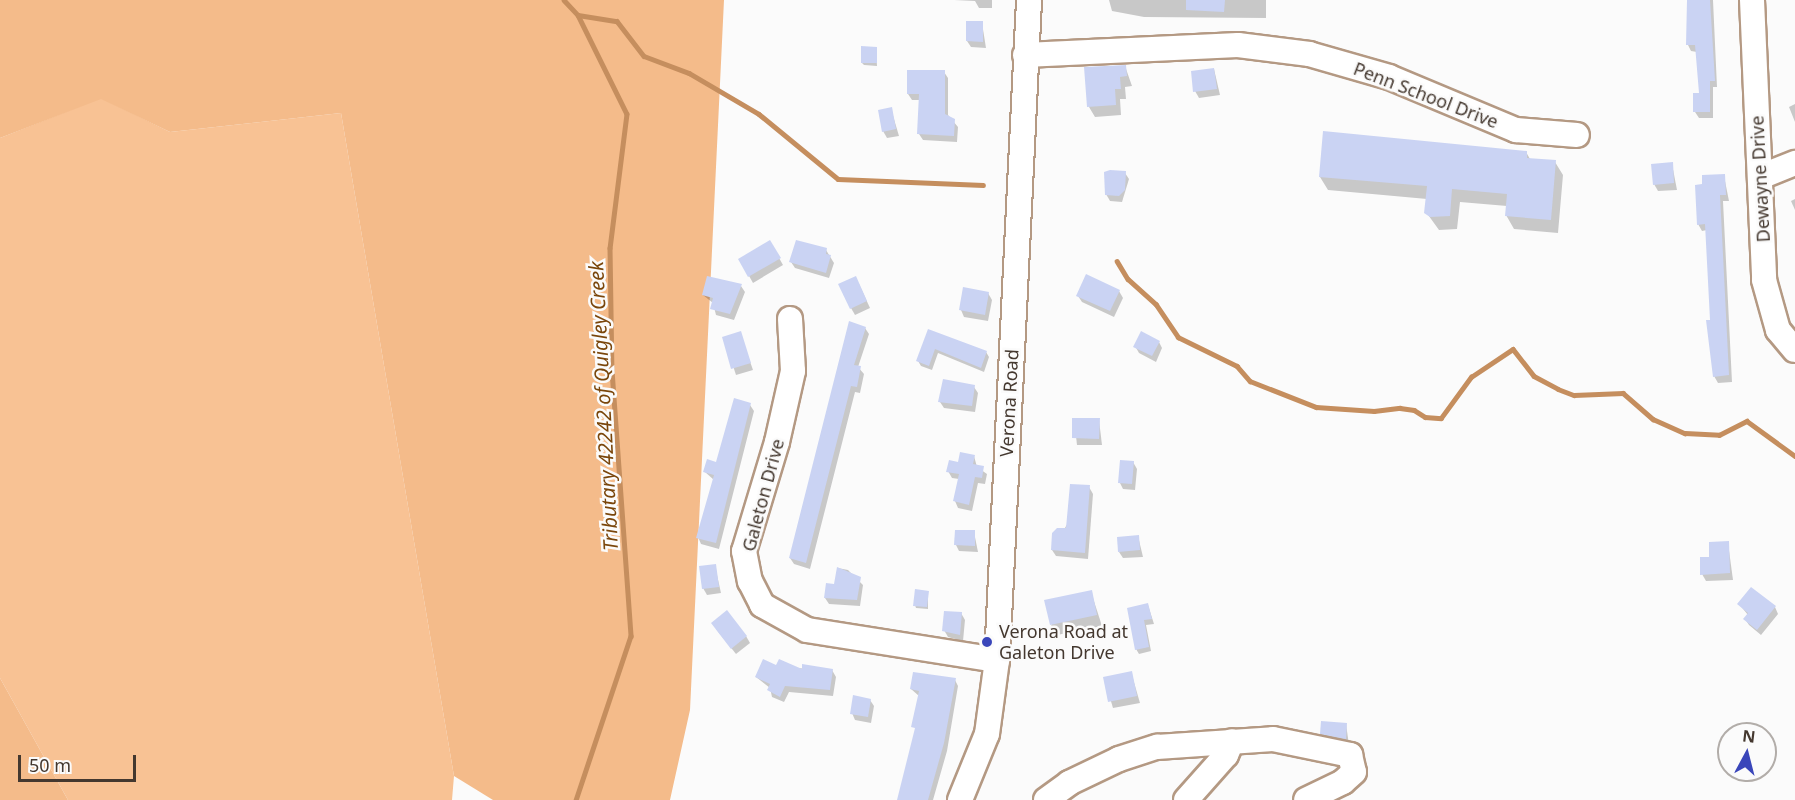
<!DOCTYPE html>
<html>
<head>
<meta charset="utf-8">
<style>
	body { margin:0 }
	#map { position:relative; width:1795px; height:800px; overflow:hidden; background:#fbfbfb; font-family:"Noto Sans",sans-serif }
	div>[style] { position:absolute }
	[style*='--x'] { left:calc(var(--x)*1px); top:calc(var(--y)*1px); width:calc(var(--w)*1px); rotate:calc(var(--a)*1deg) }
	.green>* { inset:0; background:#f8c294 }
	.forest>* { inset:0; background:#f4bb8a }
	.shadow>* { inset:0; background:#0003 }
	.stream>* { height:4.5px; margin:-2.25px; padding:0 2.25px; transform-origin:2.25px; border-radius:2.25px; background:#c58e5e }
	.building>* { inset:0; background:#cad3f3 }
	.roads { filter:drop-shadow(2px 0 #b49983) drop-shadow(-2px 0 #b49983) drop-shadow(0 2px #b49983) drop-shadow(0 -2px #b49983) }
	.minor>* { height:24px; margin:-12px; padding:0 12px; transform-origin:12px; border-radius:12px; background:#fff }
	.dots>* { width:16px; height:16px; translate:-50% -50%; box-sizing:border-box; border:3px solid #fbfbfb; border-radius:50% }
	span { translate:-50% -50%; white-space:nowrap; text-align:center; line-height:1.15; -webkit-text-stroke:5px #fbfbfb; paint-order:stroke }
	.street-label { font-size:18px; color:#44382f }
	.poi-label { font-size:18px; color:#44382f }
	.left { translate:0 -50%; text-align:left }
	.water-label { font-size:20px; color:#7a460b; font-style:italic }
	.north { position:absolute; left:1717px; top:722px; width:60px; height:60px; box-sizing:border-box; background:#fbfbfb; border:2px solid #b2ada9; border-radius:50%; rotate:7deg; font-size:16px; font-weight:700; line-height:24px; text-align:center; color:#44382f }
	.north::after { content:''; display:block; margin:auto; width:21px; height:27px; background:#3a46ba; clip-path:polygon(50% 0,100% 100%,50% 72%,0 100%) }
	.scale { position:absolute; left:18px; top:755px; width:118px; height:27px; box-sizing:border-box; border:3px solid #44382f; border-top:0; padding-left:8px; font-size:18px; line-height:21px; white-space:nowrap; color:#44382f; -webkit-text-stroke:4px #fbfbfb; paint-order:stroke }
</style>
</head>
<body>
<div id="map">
	<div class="green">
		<div style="clip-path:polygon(101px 98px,170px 132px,341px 113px,454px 776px,452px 800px,68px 800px,0 678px,0 138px)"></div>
	</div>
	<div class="forest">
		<div style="clip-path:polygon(0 0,724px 0,690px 710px,670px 800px,493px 800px,454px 776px,341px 113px,170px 132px,101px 99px,0 138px)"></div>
		<div style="clip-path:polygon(0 678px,68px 800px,0 800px)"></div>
	</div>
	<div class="shadow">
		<div style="clip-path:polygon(954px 0,992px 0,992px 8px,979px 8px,975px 1px)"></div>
		<div style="clip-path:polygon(1109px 0,1266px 0,1266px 18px,1144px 17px,1112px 11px)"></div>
		<div style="clip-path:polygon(1688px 0,1713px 0,1717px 87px,1713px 87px,1713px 118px,1699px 118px,1695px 112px,1700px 94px,1697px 52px,1691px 51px,1688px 45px)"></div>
		<div style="clip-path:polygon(982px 23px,986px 48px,971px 47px,967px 41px)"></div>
		<div style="clip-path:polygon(876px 48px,877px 66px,864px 65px,862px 63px)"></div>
		<div style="clip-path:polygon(1125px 66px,1132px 86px,1125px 87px,1126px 99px,1120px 99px,1121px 115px,1095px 117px,1089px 107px,1085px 68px)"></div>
		<div style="clip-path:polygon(1214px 69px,1220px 95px,1199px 98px,1195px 91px)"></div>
		<div style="clip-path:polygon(944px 72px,948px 78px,948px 115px,958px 127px,957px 142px,923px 140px,919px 134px,920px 100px,912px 100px,908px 94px)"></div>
		<div style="clip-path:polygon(1795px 104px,1795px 122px,1789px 107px)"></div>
		<div style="clip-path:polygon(891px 109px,899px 136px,887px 138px,883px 131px)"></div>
		<div style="clip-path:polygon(1526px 152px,1530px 159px,1555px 162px,1563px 175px,1558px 233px,1514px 229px,1506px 215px,1507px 206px,1460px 202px,1457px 229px,1439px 230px,1426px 212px,1427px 199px,1328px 190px,1320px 177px)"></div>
		<div style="clip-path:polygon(1672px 164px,1677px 190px,1658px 191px,1654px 184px)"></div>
		<div style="clip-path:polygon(1125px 173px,1129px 179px,1122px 202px,1110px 201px,1106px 194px)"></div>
		<div style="clip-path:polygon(1724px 176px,1729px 201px,1723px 201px,1732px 382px,1718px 383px,1714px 376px,1707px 230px,1702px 231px,1698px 224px)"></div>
		<div style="clip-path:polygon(1795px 199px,1795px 210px,1791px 201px)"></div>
		<div style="clip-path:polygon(770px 242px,783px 265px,753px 283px,740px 260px)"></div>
		<div style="clip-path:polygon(826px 250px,834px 263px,829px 278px,795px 268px,791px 262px)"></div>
		<div style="clip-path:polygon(859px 284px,870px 308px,855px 315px,851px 308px)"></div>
		<div style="clip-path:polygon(741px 286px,745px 292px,734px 320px,716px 315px,713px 303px,703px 295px)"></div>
		<div style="clip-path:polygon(1119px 291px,1123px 298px,1114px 317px,1082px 302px,1078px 296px)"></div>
		<div style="clip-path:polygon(988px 293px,992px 300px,988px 321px,964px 317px,961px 310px)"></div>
		<div style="clip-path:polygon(865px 328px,869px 334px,858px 367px,864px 374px,860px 393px,855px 392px,810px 569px,794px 564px,790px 558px)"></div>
		<div style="clip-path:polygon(929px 331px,986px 352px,989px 357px,984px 372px,938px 353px,932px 370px,921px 366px,918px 361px)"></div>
		<div style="clip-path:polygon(740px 333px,753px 370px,736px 375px,724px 338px)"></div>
		<div style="clip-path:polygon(1159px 342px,1162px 348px,1156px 362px,1139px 353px,1135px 346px)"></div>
		<div style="clip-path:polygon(974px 387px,978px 393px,975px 412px,944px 408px,940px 402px)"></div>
		<div style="clip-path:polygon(750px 405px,754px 411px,719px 549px,701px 544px,698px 537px,714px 480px,705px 472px,717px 464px)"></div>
		<div style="clip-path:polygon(1074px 419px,1099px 420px,1102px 445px,1077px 445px)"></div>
		<div style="clip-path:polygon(974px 456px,977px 467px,987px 474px,985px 484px,978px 483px,972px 511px,958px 508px,955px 501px,959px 479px,952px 478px,948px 471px)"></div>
		<div style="clip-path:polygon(1133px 462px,1137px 469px,1135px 490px,1123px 489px,1120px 483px)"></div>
		<div style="clip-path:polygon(1089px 487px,1093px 494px,1088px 559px,1056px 556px,1052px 550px)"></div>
		<div style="clip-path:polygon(974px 532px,978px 552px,959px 551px,956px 545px)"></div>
		<div style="clip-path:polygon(1138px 536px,1143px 557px,1123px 558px,1119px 552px)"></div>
		<div style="clip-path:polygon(1728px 543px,1733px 580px,1706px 581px,1702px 574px,1711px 558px)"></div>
		<div style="clip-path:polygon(715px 566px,721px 593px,707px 595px,703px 588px)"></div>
		<div style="clip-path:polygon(838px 568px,848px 570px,863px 585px,860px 606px,829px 604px,825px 598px,835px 586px)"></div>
		<div style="clip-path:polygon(928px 592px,928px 609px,916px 608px,915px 605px)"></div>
		<div style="clip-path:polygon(1091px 592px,1102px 626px,1057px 635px,1051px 625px)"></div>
		<div style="clip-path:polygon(1739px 604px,1775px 607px,1778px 614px,1761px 635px,1749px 625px,1745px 619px,1748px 615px)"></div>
		<div style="clip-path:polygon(1148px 605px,1154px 624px,1146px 625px,1151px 651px,1139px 654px,1136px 649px)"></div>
		<div style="clip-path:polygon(961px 613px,965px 620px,963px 641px,948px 637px,944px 630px)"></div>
		<div style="clip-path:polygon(716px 629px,746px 636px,750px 643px,736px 654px)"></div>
		<div style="clip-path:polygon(777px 667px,832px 670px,836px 677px,833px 696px,789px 692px,784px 702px,772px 697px,770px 688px,756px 677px)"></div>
		<div style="clip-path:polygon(1131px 672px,1140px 703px,1113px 708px,1104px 678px)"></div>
		<div style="clip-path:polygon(955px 680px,958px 686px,947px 751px,933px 800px,898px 800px,916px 731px,919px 696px,911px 689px)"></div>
		<div style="clip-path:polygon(870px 700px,874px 706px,871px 723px,855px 720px,852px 713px)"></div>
		<div style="clip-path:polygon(1346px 724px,1349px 745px,1325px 741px,1321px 734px)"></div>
	</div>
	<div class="stream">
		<div style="--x:564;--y:0;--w:21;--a:47"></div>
		<div style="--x:578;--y:15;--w:110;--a:63.7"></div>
		<div style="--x:627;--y:114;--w:135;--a:97.2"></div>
		<div style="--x:610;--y:248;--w:122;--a:89.1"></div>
		<div style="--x:612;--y:370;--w:267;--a:85.9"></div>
		<div style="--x:631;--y:636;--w:173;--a:108.5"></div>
		<div style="--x:578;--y:15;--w:39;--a:9"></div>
		<div style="--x:617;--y:21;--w:44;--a:52.4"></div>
		<div style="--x:644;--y:56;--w:48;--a:20.7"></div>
		<div style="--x:689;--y:73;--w:81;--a:30.4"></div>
		<div style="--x:759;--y:114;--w:102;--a:39.4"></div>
		<div style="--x:838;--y:179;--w:145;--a:2.4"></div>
		<div style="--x:1117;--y:261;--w:21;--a:59"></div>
		<div style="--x:1128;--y:279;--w:38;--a:42"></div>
		<div style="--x:1156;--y:304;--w:40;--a:56"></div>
		<div style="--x:1178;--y:337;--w:66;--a:26.2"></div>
		<div style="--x:1237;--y:366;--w:20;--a:49"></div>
		<div style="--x:1250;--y:381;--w:71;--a:21.5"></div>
		<div style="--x:1316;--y:407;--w:58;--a:3.9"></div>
		<div style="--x:1374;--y:411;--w:26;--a:-7"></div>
		<div style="--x:1400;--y:408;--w:14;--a:8"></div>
		<div style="--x:1414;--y:410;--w:13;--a:32"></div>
		<div style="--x:1425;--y:417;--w:16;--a:4"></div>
		<div style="--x:1441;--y:418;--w:51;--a:-53.8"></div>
		<div style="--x:1471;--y:377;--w:50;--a:-33.7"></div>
		<div style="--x:1513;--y:349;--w:34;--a:52"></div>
		<div style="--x:1534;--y:376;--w:27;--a:28"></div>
		<div style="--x:1558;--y:389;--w:17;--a:21"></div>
		<div style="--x:1574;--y:395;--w:49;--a:-2.3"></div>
		<div style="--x:1623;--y:393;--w:40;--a:41"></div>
		<div style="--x:1653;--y:419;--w:35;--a:24"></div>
		<div style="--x:1685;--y:433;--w:34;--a:3"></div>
		<div style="--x:1719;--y:435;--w:31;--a:-27"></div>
		<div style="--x:1747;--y:421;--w:59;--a:36.1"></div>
	</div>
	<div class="building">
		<div style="clip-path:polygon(1186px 0,1225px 0,1224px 12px,1186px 10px)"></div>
		<div style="clip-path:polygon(1687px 0,1710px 0,1715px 81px,1710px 81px,1710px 112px,1693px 112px,1693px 93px,1699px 93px,1695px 45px,1686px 45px)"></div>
		<div style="clip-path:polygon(966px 21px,983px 21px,983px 42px,966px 41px)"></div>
		<div style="clip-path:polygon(861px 46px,877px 47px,877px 63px,861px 63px)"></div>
		<div style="clip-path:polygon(1126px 65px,1127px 76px,1120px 77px,1121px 89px,1115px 89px,1116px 105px,1087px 107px,1084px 67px)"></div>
		<div style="clip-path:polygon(1214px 68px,1217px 89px,1193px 92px,1191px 71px)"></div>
		<div style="clip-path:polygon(907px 70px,945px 70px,945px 114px,955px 119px,954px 136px,917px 134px,919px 94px,907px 94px)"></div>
		<div style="clip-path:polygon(892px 107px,896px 129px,882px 132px,878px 110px)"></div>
		<div style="clip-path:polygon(1323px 131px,1527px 151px,1527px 158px,1556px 160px,1551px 220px,1505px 216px,1507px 194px,1452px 189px,1450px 216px,1430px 217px,1424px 213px,1427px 186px,1319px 177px)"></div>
		<div style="clip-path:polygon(1673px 162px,1674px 183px,1653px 185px,1651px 164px)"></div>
		<div style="clip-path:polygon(1110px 170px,1126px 171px,1125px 190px,1119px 196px,1105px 195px,1104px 172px)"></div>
		<div style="clip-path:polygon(1725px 174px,1726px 195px,1720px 195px,1729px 375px,1713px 377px,1706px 320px,1710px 320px,1705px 224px,1697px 225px,1695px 185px,1702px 184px,1702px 175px)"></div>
		<div style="clip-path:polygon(770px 240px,781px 258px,748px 277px,738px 259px)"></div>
		<div style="clip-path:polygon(796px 240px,827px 248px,826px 254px,831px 255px,826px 273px,789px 262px)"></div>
		<div style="clip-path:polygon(1086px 274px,1120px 290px,1110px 311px,1076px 296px)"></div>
		<div style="clip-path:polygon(707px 276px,742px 284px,730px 314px,710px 309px,713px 298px,702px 295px)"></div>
		<div style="clip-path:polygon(856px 276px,867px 301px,850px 309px,838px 284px)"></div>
		<div style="clip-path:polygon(963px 287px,989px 292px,985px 315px,959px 310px)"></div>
		<div style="clip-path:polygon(849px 321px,866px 327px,854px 365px,861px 366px,857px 387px,851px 386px,806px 563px,789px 558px)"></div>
		<div style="clip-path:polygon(928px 329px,987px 351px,981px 368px,935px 349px,929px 366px,916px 361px)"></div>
		<div style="clip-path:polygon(741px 331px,751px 363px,731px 369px,722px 337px)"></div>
		<div style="clip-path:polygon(1141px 331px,1160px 341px,1152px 356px,1133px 347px)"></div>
		<div style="clip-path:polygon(943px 379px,975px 385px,972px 406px,938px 402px)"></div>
		<div style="clip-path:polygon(734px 398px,751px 403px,716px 543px,696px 538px,714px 475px,703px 472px,707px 459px,716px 462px)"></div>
		<div style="clip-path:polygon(1072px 418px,1100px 418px,1099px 439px,1072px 438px)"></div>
		<div style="clip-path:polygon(960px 452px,975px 455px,973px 464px,984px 466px,982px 478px,975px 477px,969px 505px,953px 501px,959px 474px,946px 472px,949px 460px,958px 462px)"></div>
		<div style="clip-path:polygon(1120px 460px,1134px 461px,1132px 484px,1118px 483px)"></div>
		<div style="clip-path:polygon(1070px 484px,1090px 485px,1085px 553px,1051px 550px,1052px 533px,1057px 528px,1066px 528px)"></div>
		<div style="clip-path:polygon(955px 530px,975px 530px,975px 546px,954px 545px)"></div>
		<div style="clip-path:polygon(1139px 535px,1140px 550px,1118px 552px,1117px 537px)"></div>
		<div style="clip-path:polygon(1729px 541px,1730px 573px,1700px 575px,1700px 557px,1709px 557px,1709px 542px)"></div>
		<div style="clip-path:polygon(716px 564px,719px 587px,702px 589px,699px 566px)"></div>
		<div style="clip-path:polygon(837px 567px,861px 577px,857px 600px,824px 598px,826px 583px,834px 584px)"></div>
		<div style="clip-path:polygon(1751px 587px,1776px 606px,1757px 630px,1743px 619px,1748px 613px,1737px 604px)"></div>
		<div style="clip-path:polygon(915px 589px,929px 591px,927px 607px,913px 606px)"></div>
		<div style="clip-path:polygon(1092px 590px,1097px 615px,1050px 625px,1044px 600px)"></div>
		<div style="clip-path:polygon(1148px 603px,1152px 619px,1144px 620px,1149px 647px,1135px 650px,1127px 608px)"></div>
		<div style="clip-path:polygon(727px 610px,747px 636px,731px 649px,711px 623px)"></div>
		<div style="clip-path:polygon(944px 611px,962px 612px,960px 635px,942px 631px)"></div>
		<div style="clip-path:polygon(763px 659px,776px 665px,779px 659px,802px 669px,802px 664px,833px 669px,830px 690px,785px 686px,780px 697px,767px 690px,770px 684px,755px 677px)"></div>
		<div style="clip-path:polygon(1132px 671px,1137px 696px,1108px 702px,1103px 677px)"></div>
		<div style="clip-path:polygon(913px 672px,956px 678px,944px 743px,928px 800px,897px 800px,915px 728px,911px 727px,919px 691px,910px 689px)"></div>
		<div style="clip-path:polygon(853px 695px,871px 699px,868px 717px,850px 714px)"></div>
		<div style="clip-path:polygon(1321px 721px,1347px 723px,1346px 739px,1320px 734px)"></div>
	</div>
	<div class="roads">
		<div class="minor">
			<div style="--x:1752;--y:0;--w:280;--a:87.5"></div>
			<div style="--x:1764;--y:280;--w:52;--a:74.4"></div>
			<div style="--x:1778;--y:330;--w:26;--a:50"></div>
			<div style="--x:1025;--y:55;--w:213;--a:-2.7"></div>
			<div style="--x:1238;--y:45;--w:72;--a:7.2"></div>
			<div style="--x:1309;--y:54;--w:83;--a:16"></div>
			<div style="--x:1389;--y:77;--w:138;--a:22.7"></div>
			<div style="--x:1516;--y:130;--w:61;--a:4.7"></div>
			<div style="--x:1760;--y:177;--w:38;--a:-22"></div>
			<div style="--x:790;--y:319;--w:52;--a:86.7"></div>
			<div style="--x:793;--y:371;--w:73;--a:102.7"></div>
			<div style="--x:777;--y:442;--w:114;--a:106.8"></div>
			<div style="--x:744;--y:551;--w:31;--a:79"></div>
			<div style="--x:750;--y:581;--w:27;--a:63"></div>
			<div style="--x:762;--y:605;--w:51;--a:29.1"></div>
			<div style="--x:807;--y:630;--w:192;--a:9"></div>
			<div style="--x:960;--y:800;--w:71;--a:-67.8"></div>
			<div style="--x:987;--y:734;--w:75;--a:-82.3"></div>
			<div style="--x:997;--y:660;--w:661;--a:-87.22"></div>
			<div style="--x:1046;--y:800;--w:29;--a:-36"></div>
			<div style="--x:1069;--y:783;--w:55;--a:-25.6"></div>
			<div style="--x:1119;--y:759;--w:40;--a:-18"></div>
			<div style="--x:1157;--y:747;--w:116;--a:-3.9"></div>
			<div style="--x:1273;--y:739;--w:79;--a:11.7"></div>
			<div style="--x:1350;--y:755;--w:17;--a:77"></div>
			<div style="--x:1354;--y:772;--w:15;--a:138"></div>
			<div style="--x:1343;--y:782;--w:41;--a:154.1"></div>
			<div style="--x:1186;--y:800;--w:60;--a:-48.4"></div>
			<div style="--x:1226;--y:755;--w:15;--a:-67"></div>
		</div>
	</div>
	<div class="dots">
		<div style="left:987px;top:642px;background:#3a46ba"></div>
	</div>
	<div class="street-label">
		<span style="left:1426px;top:95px;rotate:21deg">Penn School Drive</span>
		<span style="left:1760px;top:179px;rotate:-93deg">Dewayne Drive</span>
		<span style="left:1009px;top:403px;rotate:-87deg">Verona Road</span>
		<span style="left:763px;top:495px;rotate:-75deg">Galeton Drive</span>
	</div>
	<div class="poi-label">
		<span class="left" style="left:999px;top:642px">Verona Road at<br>Galeton Drive</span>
	</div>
	<div class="water-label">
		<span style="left:603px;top:406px;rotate:-93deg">Tributary 42242 of Quigley Creek</span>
	</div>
	<div class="north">N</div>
	<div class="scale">50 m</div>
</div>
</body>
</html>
